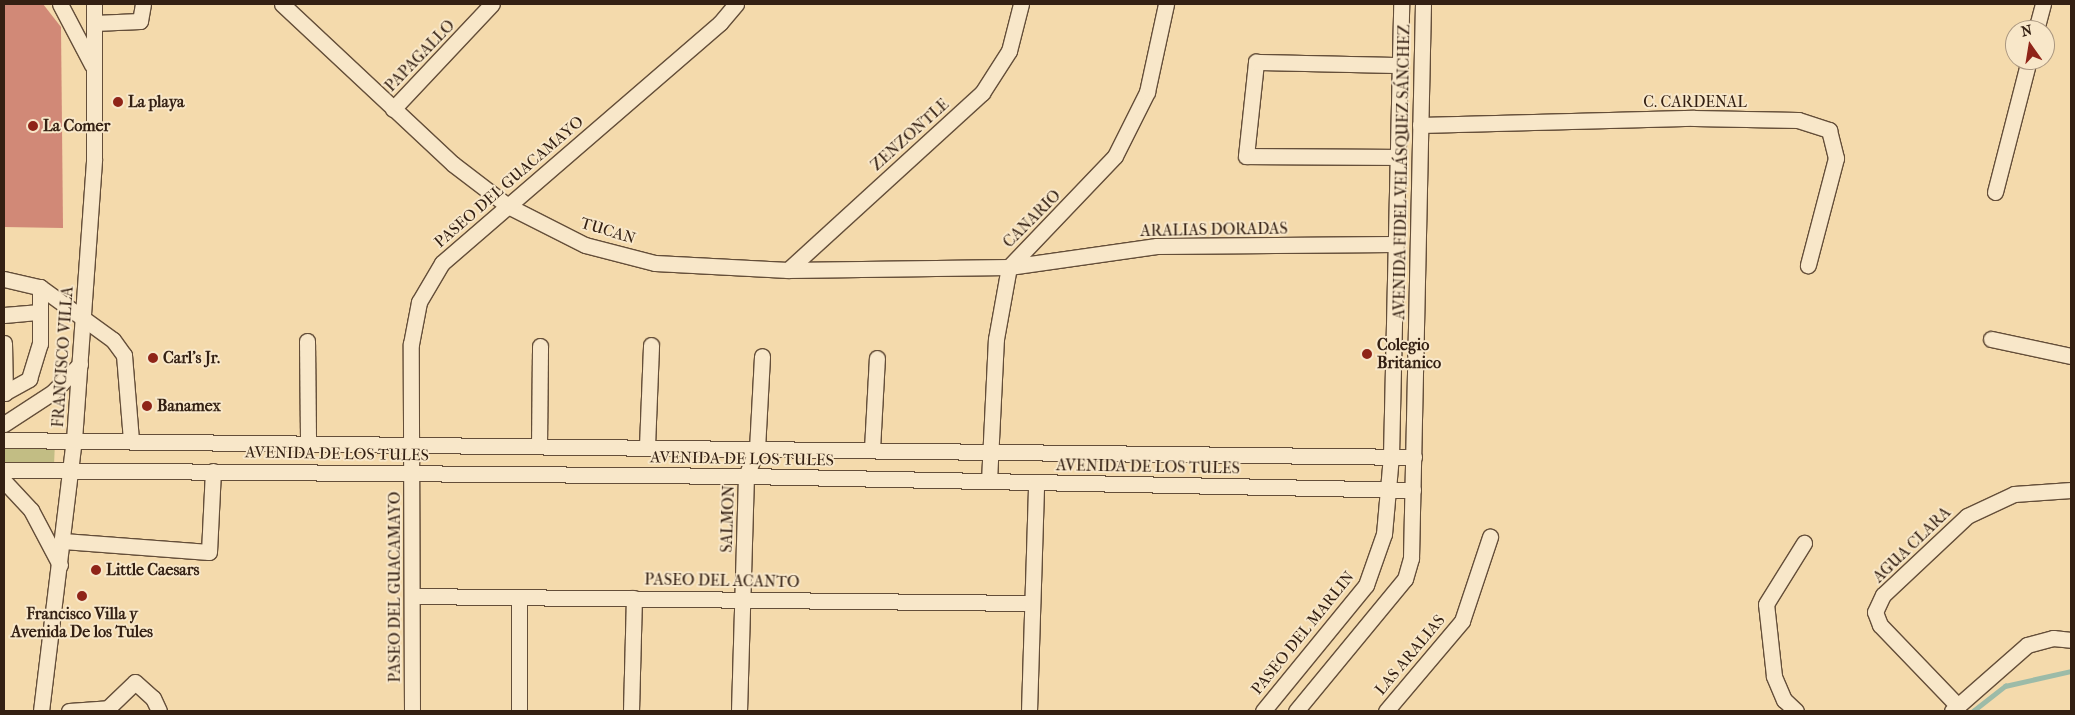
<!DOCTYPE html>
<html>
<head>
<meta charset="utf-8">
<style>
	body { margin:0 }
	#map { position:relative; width:2075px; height:715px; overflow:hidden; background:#f4daac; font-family:"IM FELL French Canon",serif }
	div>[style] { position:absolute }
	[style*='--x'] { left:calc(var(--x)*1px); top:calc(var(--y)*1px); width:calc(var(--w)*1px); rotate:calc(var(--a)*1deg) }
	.green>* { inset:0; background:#c2bd84 }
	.stream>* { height:4.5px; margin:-2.25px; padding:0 2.25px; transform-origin:2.25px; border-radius:2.25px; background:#9cbba8 }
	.building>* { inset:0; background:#d18977 }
	.roads { filter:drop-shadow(1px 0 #644e39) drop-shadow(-1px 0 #644e39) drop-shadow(0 1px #644e39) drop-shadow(0 -1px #644e39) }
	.minor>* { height:15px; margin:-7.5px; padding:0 7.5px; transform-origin:7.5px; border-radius:7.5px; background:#f8e7c9 }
	.dots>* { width:14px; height:14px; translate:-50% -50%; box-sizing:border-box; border:2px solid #f8e7c9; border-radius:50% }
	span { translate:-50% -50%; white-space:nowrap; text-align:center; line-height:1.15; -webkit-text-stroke:4px #f8e7c9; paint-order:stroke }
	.street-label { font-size:16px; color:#342013 }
	.poi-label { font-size:16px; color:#342013; font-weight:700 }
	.left { translate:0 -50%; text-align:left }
	.frame { position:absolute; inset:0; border:5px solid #342013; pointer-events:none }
	.north { position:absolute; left:2005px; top:20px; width:50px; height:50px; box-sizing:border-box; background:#f8e7c9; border:1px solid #aa9780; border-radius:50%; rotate:347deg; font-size:14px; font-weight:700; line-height:20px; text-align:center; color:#342013 }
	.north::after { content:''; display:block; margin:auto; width:18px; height:22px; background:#8f2418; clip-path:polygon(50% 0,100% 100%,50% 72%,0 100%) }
</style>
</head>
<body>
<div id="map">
	<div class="green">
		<div style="clip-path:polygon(55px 441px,54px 466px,4px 466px,4px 443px)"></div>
	</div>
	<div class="stream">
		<div style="--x:1973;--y:711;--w:41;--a:-38"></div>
		<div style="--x:2005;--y:686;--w:68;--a:-12.8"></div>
	</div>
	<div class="building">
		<div style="clip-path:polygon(4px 4px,43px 4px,61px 27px,63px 228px,4px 227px)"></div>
	</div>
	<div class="roads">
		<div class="minor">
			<div style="--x:60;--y:4;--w:69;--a:62.3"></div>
			<div style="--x:282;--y:4;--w:234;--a:43.1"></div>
			<div style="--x:453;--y:164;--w:69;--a:37.4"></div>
			<div style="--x:508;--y:206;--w:86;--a:26.9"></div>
			<div style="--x:585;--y:245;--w:72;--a:14.4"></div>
			<div style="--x:655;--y:263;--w:133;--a:3"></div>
			<div style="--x:788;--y:270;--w:221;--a:-0.8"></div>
			<div style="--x:1009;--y:267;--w:149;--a:-8.1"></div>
			<div style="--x:1157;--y:246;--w:236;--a:-0.5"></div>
			<div style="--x:94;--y:23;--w:46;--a:-2.5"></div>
			<div style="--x:140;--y:21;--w:17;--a:-80"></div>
			<div style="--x:2036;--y:30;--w:27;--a:-75"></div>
			<div style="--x:393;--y:109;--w:144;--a:-46.7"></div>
			<div style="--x:1420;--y:125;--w:274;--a:-1.5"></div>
			<div style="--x:1694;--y:118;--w:104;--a:1.1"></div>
			<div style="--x:1798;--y:120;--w:33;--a:18"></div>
			<div style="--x:1829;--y:130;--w:29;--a:76"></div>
			<div style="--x:1836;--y:158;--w:111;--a:104.7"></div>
			<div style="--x:1397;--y:157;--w:151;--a:-179.6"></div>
			<div style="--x:1246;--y:156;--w:95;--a:-83.9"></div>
			<div style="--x:1256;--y:62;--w:143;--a:1.2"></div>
			<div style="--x:1995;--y:192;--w:136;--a:-75.6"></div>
			<div style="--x:788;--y:270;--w:263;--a:-42.4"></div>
			<div style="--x:982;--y:93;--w:50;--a:-57.3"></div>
			<div style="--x:1009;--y:51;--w:49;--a:-75.7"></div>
			<div style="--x:4;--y:279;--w:37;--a:13"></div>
			<div style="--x:40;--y:287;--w:90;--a:36"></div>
			<div style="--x:113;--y:340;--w:19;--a:54"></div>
			<div style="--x:124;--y:355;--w:85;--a:85.3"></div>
			<div style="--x:4;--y:315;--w:36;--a:-5"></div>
			<div style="--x:1991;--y:339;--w:82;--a:12"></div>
			<div style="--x:307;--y:341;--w:102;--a:89.4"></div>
			<div style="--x:4;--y:343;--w:50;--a:88.9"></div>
			<div style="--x:4;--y:393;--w:29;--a:-29"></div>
			<div style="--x:29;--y:379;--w:37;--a:-73"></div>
			<div style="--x:40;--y:344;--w:57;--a:-90"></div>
			<div style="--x:4;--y:424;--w:59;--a:-33.1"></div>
			<div style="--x:53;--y:392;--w:39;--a:-46"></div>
			<div style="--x:4;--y:440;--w:1410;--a:0.69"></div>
			<div style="--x:539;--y:446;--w:100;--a:-89.4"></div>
			<div style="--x:647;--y:446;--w:101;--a:-87.7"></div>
			<div style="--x:872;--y:449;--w:91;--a:-86.9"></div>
			<div style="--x:4;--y:470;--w:742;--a:0.46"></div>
			<div style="--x:746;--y:476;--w:667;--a:1.2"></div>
			<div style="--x:4;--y:481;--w:40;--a:47"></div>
			<div style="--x:31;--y:510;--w:62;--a:62.2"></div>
			<div style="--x:989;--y:481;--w:142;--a:-87.2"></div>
			<div style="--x:996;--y:339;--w:73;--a:-79.8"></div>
			<div style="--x:1009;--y:267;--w:153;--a:-46.3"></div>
			<div style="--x:1115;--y:156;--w:72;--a:-63.4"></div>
			<div style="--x:1147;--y:92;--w:90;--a:-77.8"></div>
			<div style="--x:63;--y:541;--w:146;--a:4.3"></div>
			<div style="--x:209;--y:552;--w:81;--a:-87.2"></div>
			<div style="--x:412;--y:596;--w:620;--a:0.65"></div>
			<div style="--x:1957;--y:705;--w:111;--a:-133.9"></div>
			<div style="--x:1880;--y:625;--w:14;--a:-111"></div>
			<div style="--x:1875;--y:612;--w:19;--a:-65"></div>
			<div style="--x:1883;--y:595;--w:115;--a:-43.2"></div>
			<div style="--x:1967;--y:516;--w:52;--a:-25.1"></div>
			<div style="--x:2014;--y:494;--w:57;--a:-4"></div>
			<div style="--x:41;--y:711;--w:273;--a:-83.1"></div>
			<div style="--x:74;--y:440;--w:282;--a:-85.9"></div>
			<div style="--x:94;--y:159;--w:155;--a:-90"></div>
			<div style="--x:69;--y:711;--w:39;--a:-4"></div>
			<div style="--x:108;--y:708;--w:37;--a:-44"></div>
			<div style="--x:135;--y:682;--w:24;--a:42"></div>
			<div style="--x:153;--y:698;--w:14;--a:65"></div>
			<div style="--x:412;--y:711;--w:367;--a:-90.2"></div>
			<div style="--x:411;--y:344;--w:43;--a:-79.2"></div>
			<div style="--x:419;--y:302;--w:45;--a:-59.5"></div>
			<div style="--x:442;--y:263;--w:367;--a:-40.8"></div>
			<div style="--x:720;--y:23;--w:25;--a:-50"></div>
			<div style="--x:519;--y:711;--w:114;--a:-90"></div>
			<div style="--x:631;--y:711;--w:113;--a:-88.5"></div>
			<div style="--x:739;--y:711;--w:235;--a:-88.3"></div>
			<div style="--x:746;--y:476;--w:29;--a:-68"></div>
			<div style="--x:757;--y:449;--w:93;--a:-86.9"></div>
			<div style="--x:1029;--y:711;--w:229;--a:-88.2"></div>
			<div style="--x:1263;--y:711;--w:163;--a:-50.7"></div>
			<div style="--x:1366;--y:585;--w:54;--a:-70.6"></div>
			<div style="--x:1384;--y:534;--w:78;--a:-84.9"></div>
			<div style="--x:1391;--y:456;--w:452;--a:-88.7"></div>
			<div style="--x:1296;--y:711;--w:171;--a:-50.5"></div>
			<div style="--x:1405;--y:579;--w:22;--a:-74"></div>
			<div style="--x:1411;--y:558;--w:554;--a:-88.76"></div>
			<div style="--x:1386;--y:711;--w:118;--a:-49.8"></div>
			<div style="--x:1462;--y:621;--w:89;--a:-71.6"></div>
			<div style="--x:1796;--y:711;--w:16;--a:-137"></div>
			<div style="--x:1784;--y:700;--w:26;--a:-113"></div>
			<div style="--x:1774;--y:676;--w:72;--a:-96.3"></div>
			<div style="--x:1766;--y:604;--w:72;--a:-58.1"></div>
			<div style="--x:1952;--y:711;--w:100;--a:-41.3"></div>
			<div style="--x:2027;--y:645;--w:27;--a:-15"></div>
			<div style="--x:2053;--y:638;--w:18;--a:6"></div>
		</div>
	</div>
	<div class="dots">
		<div style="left:118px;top:102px;background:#8f2418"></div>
		<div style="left:33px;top:126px;background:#8f2418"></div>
		<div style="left:1367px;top:354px;background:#8f2418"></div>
		<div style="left:153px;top:358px;background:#8f2418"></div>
		<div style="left:147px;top:406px;background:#8f2418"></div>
		<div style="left:96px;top:570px;background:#8f2418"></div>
		<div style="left:82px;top:596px;background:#8f2418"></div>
	</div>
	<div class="street-label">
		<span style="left:420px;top:56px;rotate:-46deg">PAPAGALLO</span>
		<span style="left:1695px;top:102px">C. CARDENAL</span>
		<span style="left:910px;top:135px;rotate:-42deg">ZENZONTLE</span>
		<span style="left:1402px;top:172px;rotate:-89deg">AVENIDA FIDEL VELÁSQUEZ SÁNCHEZ</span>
		<span style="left:509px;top:182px;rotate:-41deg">PASEO DEL GUACAMAYO</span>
		<span style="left:1032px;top:219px;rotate:-45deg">CANARIO</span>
		<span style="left:1214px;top:230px;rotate:-1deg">ARALIAS DORADAS</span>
		<span style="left:608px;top:231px;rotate:17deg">TUCAN</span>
		<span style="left:63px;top:357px;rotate:-86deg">FRANCISCO VILLA</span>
		<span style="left:337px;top:454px;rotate:1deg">AVENIDA DE LOS TULES</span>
		<span style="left:742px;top:459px;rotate:1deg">AVENIDA DE LOS TULES</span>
		<span style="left:1148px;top:467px;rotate:1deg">AVENIDA DE LOS TULES</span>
		<span style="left:728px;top:519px;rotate:-88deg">SALMON</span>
		<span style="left:1912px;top:545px;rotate:-44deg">AGUA CLARA</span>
		<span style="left:722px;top:581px;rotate:1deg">PASEO DEL ACANTO</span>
		<span style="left:395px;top:587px;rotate:-90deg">PASEO DEL GUACAMAYO</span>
		<span style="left:1303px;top:633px;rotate:-51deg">PASEO DEL MARLIN</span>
		<span style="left:1410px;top:655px;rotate:-50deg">LAS ARALIAS</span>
	</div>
	<div class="poi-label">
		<span class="left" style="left:128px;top:102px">La playa</span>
		<span class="left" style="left:43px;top:126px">La Comer</span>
		<span class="left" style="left:1377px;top:354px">Colegio<br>Britanico</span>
		<span class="left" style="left:163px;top:358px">Carl's Jr.</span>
		<span class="left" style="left:157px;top:406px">Banamex</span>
		<span class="left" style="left:106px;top:570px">Little Caesars</span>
		<span style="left:82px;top:623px">Francisco Villa y<br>Avenida De los Tules</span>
	</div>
	<div class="frame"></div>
	<div class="north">N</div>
</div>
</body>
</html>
